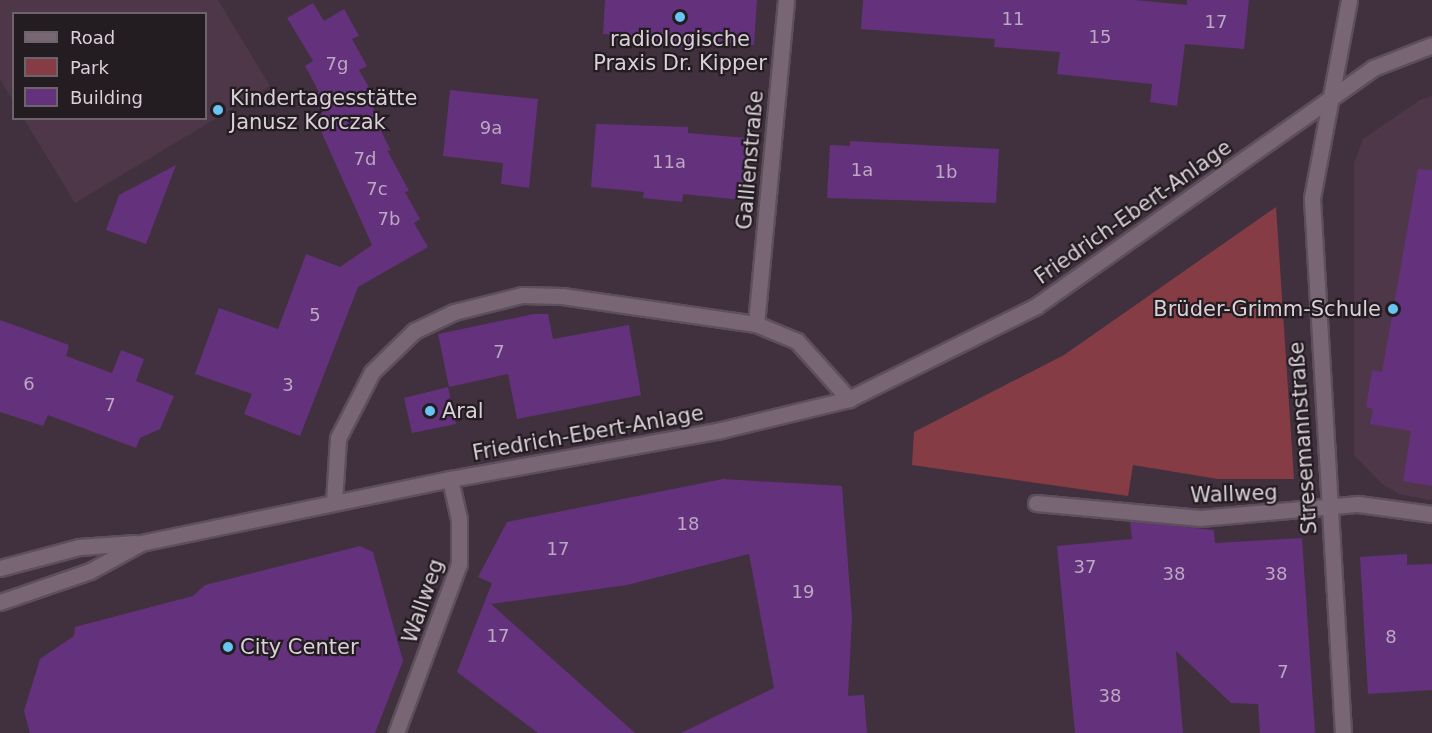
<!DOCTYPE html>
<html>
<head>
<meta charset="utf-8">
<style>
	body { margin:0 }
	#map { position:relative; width:1432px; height:733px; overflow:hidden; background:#41313e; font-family:"DejaVu Sans",sans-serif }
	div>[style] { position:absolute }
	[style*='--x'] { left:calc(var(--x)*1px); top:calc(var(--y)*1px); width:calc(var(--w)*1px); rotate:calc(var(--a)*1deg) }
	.built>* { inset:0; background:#4d3749 }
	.green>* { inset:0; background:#863c45 }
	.building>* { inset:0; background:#64317c }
	.roads { filter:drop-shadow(2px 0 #5d4f5b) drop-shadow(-2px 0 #5d4f5b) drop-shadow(0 2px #5d4f5b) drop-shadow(0 -2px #5d4f5b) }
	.minor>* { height:15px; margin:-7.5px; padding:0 7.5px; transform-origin:7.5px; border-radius:7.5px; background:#796675 }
	.secondary>* { height:15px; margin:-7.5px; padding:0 7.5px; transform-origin:7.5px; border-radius:7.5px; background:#796675 }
	.dots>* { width:16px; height:16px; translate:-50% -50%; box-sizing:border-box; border:3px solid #231c21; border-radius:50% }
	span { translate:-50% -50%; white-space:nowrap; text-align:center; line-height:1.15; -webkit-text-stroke:4.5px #231c21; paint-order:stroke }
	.number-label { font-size:18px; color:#bca8c1 }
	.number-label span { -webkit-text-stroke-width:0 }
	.poi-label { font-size:21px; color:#dad0d8 }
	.left { translate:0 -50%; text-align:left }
	.right { translate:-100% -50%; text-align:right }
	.street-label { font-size:21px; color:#dad0d8 }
	.legend { position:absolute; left:12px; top:12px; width:195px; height:108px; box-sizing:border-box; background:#231c21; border:2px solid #6c646a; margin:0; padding:8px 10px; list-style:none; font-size:18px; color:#dad0d8 }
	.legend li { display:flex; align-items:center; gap:12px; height:30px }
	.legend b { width:30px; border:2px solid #6c646a }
</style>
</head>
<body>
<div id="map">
	<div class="built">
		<div style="clip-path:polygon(0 0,218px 0,270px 86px,75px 203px,24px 119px,206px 118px,206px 14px,14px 14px,13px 101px,0 79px)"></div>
		<div style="clip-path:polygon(1432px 96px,1432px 499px,1428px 500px,1399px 494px,1382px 484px,1354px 455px,1354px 163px,1363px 139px,1420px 100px)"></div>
	</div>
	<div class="green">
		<div style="clip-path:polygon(1276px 207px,1294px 479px,1218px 479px,1133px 465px,1128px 496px,912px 465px,914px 432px,1064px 355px)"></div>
	</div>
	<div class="building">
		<div style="clip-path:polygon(605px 0,757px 0,754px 45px,694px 40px,694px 48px,655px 45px,656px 38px,603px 34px)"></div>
		<div style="clip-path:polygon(863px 0,1135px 0,1187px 5px,1187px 0,1249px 0,1244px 49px,1185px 44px,1177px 106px,1150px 102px,1152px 84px,1057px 74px,1060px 52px,994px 47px,995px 39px,861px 29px)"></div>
		<div style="clip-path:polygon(313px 3px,324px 21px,344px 9px,359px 36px,352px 39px,367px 66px,359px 70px,375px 98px,369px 101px,385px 129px,381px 131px,391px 151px,387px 150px,409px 191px,405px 192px,420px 219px,414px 223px,428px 247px,358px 287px,300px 436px,244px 414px,252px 394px,195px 374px,219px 308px,278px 329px,306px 254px,340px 267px,372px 245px,320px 129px,327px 124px,311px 96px,319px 92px,305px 66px,313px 61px,287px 18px)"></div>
		<div style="clip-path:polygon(450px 90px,538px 99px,529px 188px,501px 184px,503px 163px,443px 156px)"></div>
		<div style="clip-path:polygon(596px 124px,688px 127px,688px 133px,747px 138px,742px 200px,683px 194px,682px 202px,643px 198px,644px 192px,591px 187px)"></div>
		<div style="clip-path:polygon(850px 141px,999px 149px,996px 203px,827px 198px,830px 145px,850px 146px)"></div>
		<div style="clip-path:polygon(176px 165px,146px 244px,106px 230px,119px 195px)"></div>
		<div style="clip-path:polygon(1418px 169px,1432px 170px,1432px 486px,1403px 481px,1411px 431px,1370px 424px,1373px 409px,1366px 407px,1372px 370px,1382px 372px)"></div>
		<div style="clip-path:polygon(534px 314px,548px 314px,553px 339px,629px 325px,641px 395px,517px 419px,508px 374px,449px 387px,438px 334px)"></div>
		<div style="clip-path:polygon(0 320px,69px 345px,66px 356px,112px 373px,121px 350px,144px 359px,136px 381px,174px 396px,160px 429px,140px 438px,136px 448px,48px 415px,43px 426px,0 412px)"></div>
		<div style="clip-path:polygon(448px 387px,456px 424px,412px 433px,404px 398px)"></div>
		<div style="clip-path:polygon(723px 479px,842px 486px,852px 617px,848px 696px,864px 695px,867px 733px,681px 733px,774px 688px,749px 554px,627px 585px,491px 604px,635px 733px,538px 733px,457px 672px,492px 583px,478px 577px,507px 522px)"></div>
		<div style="clip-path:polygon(1130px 521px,1214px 530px,1215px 543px,1302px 538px,1315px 733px,1260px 733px,1258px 704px,1231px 703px,1176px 651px,1183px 733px,1075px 733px,1057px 546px,1132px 539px)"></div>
		<div style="clip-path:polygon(360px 546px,373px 552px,403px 661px,375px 733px,30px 733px,24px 711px,40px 659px,74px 636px,75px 627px,193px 596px,205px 585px)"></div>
		<div style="clip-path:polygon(1407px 554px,1407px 565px,1432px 564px,1432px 690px,1368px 694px,1360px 557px)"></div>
	</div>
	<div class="roads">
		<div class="minor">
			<div style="--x:756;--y:324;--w:325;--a:-84.7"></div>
			<div style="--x:334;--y:502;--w:64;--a:-86.4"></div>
			<div style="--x:338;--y:438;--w:74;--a:-62.7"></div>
			<div style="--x:372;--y:372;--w:59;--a:-44.3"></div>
			<div style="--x:414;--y:331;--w:44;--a:-25.4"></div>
			<div style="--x:454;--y:312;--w:70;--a:-14"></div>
			<div style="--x:522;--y:295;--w:40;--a:1.4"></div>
			<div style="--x:562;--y:296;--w:196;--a:8.2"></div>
			<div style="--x:756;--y:324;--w:44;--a:22.5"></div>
			<div style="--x:797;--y:341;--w:78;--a:48.1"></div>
			<div style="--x:1036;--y:503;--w:165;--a:5.2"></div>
			<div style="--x:1200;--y:518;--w:159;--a:-5.1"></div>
			<div style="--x:1358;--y:504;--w:75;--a:7.7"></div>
			<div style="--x:396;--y:733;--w:180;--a:-69.6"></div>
			<div style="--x:459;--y:564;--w:45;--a:-90"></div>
			<div style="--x:459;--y:519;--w:41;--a:-102.7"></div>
			<div style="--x:1343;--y:733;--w:536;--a:-93.32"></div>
			<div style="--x:1312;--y:198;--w:201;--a:-79.4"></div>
		</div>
		<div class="secondary">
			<div style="--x:0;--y:568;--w:82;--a:-14.9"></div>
			<div style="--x:79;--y:547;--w:56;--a:-4.1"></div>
			<div style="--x:0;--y:602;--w:95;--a:-19"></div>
			<div style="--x:90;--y:571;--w:58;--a:-28.8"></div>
			<div style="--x:141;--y:543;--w:316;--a:-11.7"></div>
			<div style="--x:450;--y:479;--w:275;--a:-10.2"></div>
			<div style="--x:721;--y:430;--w:132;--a:-13.6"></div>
			<div style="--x:849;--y:399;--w:209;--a:-26.4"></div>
			<div style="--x:1036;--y:306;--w:413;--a:-35.2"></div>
			<div style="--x:1373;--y:68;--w:63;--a:-21.3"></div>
		</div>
	</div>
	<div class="dots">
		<div style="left:680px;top:17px;background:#69c4f1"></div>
		<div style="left:218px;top:110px;background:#69c4f1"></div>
		<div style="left:1393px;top:309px;background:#69c4f1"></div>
		<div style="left:430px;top:411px;background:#69c4f1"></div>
		<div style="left:228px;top:647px;background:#69c4f1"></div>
	</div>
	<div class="number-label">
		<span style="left:1013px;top:19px">11</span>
		<span style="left:1216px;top:22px">17</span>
		<span style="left:1100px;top:37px">15</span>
		<span style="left:337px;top:64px">7g</span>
		<span style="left:491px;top:128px">9a</span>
		<span style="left:365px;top:159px">7d</span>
		<span style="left:669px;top:162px">11a</span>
		<span style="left:862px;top:170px">1a</span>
		<span style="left:946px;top:172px">1b</span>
		<span style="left:377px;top:189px">7c</span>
		<span style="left:389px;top:219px">7b</span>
		<span style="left:315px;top:315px">5</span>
		<span style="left:499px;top:352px">7</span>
		<span style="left:29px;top:384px">6</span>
		<span style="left:288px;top:385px">3</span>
		<span style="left:110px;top:405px">7</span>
		<span style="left:688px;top:524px">18</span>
		<span style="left:558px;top:549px">17</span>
		<span style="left:1085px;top:567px">37</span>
		<span style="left:1174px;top:574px">38</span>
		<span style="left:1276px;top:574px">38</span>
		<span style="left:803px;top:592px">19</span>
		<span style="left:498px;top:636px">17</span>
		<span style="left:1391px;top:637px">8</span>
		<span style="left:1283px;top:672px">7</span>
		<span style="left:1110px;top:696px">38</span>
	</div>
	<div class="poi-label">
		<span style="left:680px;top:51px">radiologische<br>Praxis Dr. Kipper</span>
		<span class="left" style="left:230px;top:110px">Kindertagesstätte<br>Janusz Korczak</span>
		<span class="right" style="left:1381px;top:309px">Brüder-Grimm-Schule</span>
		<span class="left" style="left:442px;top:411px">Aral</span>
		<span class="left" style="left:240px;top:647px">City Center</span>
	</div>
	<div class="street-label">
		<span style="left:750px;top:160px;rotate:-85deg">Gallienstraße</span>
		<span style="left:1133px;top:212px;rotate:-35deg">Friedrich-Ebert-Anlage</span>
		<span style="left:588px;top:433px;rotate:-10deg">Friedrich-Ebert-Anlage</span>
		<span style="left:1303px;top:438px;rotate:-94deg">Stresemannstraße</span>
		<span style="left:1234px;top:494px;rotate:-2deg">Wallweg</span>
		<span style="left:423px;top:601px;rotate:-71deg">Wallweg</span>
	</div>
	<ul class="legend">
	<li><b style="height:8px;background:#796675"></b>Road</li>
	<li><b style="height:16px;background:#863c45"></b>Park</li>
	<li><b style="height:16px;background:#64317c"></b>Building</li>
	</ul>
</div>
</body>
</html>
